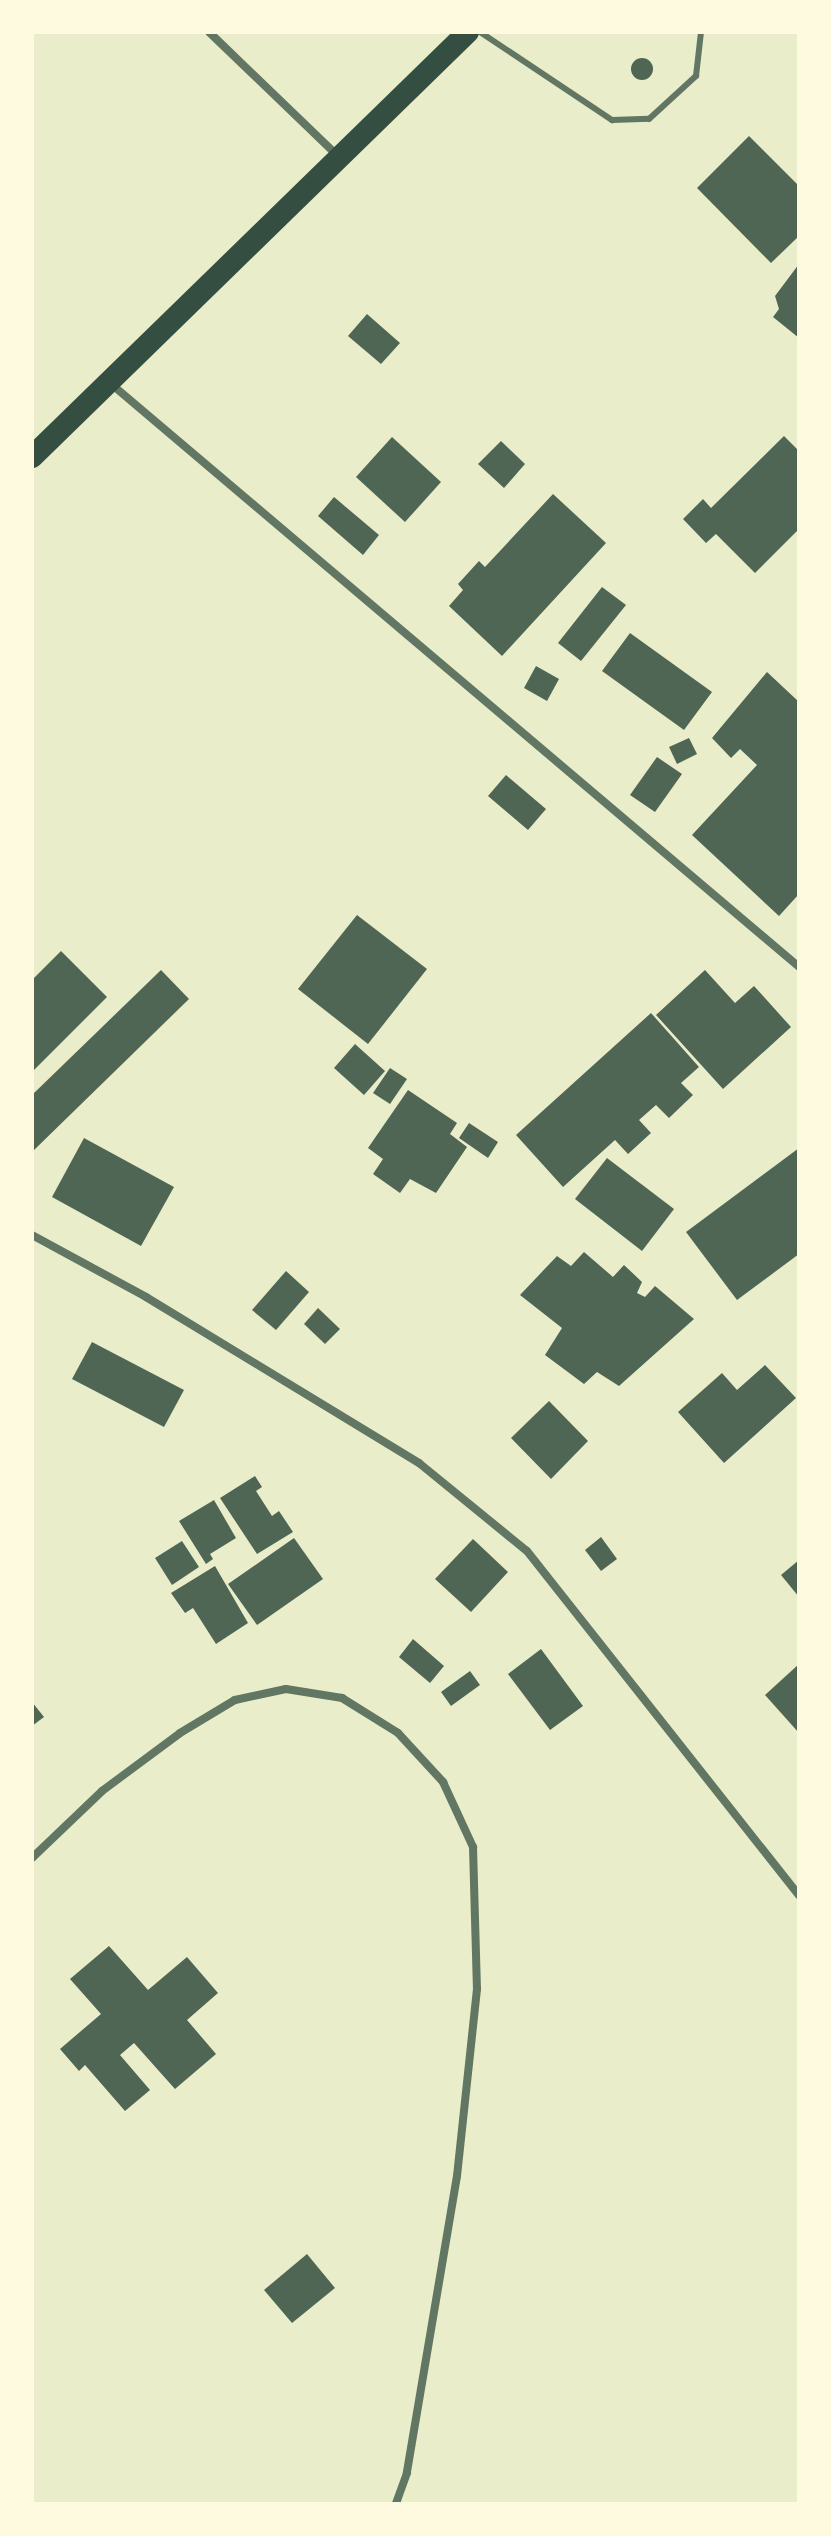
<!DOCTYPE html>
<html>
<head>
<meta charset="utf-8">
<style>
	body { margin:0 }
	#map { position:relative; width:831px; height:2536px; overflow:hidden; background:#e9edc9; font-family:"Noto Serif",serif }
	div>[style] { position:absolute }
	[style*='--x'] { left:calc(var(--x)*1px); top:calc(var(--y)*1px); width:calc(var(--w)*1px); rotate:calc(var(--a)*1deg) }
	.building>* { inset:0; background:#4f6655 }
	.round { border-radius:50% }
	.service>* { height:6px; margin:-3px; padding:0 3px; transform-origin:3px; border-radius:3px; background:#617663 }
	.minor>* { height:8px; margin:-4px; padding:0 4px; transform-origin:4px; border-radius:4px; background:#617663 }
	.trunk>* { height:22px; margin:-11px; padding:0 11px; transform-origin:11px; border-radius:11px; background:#344e41 }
	span { translate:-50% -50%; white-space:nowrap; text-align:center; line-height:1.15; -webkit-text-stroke:7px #fefae0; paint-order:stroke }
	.frame { position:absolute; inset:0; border:34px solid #fefae0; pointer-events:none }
</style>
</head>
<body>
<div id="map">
	<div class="building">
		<div class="round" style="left:631px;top:58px;width:22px;height:22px"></div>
		<div style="clip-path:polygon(749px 136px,799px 186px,799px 236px,771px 263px,697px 188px)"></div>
		<div style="clip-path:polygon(799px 264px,799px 338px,773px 317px,779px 309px,775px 296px)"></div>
		<div style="clip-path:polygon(367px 314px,400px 343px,381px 364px,348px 336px)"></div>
		<div style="clip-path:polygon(784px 436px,799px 451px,799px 529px,755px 573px,716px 534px,706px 543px,683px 519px,703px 499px,711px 508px)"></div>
		<div style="clip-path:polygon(392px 437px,441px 482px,405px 522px,356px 477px)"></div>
		<div style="clip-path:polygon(501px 441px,525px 464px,504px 488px,478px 464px)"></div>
		<div style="clip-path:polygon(553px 494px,606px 543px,502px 656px,449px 606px,463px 590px,458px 584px,479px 561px,485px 567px)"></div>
		<div style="clip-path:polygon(334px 497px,379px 535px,363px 555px,318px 516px)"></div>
		<div style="clip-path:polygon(602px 587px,626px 605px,581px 661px,558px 643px)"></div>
		<div style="clip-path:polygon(630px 633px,712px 692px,684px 730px,602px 671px)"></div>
		<div style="clip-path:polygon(536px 666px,559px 679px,547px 701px,524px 688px)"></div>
		<div style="clip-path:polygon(767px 672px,799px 702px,799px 894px,779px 916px,692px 835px,757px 765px,740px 749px,731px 758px,712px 738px)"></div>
		<div style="clip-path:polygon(689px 738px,697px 754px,677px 764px,669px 747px)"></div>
		<div style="clip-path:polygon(657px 757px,682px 774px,655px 812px,630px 795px)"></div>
		<div style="clip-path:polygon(506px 775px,546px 809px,528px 830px,488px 796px)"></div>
		<div style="clip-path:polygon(357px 915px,427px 969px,368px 1044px,298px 989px)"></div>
		<div style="clip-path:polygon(61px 951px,107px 997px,32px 1072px,32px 980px)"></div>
		<div style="clip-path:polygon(161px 970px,189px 999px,32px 1152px,32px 1095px)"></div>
		<div style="clip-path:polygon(705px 970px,735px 1003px,754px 986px,791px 1027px,723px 1089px,656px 1015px)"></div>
		<div style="clip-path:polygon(651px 1013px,699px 1067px,681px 1083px,693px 1095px,669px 1118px,656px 1105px,639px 1120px,651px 1133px,628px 1154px,615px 1140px,563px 1187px,516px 1135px)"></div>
		<div style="clip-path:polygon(355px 1044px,385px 1071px,364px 1095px,334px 1068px)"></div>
		<div style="clip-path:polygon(390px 1068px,407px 1079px,390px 1104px,373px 1093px)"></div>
		<div style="clip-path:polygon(408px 1090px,457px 1123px,450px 1134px,467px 1147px,436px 1193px,410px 1179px,400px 1193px,373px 1174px,383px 1159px,368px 1148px)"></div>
		<div style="clip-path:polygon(469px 1123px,498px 1142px,488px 1158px,459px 1138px)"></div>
		<div style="clip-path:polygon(84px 1138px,174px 1187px,141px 1246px,52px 1197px)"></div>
		<div style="clip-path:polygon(799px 1148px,799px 1254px,737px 1300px,686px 1232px)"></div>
		<div style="clip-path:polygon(607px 1158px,674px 1209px,642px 1251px,575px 1199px)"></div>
		<div style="clip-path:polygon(584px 1252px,613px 1277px,624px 1265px,642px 1282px,637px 1293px,645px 1297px,655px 1286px,694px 1319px,619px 1386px,597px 1372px,584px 1384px,545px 1355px,562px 1328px,520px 1295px,557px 1256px,571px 1266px)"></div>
		<div style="clip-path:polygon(286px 1271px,309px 1292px,276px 1330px,252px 1310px)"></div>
		<div style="clip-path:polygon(318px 1308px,340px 1329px,325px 1344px,304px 1324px)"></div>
		<div style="clip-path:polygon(92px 1342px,184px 1390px,164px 1427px,72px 1379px)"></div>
		<div style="clip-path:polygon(765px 1365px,796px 1398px,724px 1463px,678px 1412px,722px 1373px,737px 1390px)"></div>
		<div style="clip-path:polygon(549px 1401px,588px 1441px,551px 1479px,511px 1438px)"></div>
		<div style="clip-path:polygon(255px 1476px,262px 1487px,256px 1491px,272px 1516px,279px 1511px,293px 1532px,257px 1554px,220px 1498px)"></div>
		<div style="clip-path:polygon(214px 1500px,236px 1538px,210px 1554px,213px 1559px,206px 1564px,179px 1521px)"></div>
		<div style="clip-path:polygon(601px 1537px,617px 1559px,601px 1571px,585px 1550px)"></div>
		<div style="clip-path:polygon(294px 1538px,323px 1579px,257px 1625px,228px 1584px)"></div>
		<div style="clip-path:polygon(473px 1539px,508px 1572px,471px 1612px,435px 1579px)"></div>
		<div style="clip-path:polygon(182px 1541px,199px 1567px,172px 1585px,155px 1558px)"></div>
		<div style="clip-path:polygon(799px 1560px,799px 1597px,781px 1575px)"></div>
		<div style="clip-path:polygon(215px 1566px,248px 1623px,216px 1644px,193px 1608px,185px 1613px,171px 1593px)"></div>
		<div style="clip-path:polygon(413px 1639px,444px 1666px,430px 1683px,399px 1657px)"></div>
		<div style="clip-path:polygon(541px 1649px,583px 1706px,550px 1730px,508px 1674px)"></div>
		<div style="clip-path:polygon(799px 1664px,799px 1733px,765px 1695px)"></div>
		<div style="clip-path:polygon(470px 1671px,480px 1685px,451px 1706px,441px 1692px)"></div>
		<div style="clip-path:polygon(32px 1702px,44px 1717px,32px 1726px)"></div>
		<div style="clip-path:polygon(109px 1946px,148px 1990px,187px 1957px,218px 1993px,187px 2020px,216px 2054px,175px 2089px,134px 2043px,120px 2055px,150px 2090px,125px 2111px,85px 2065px,79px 2071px,60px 2049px,101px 2014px,70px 1979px)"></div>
		<div style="clip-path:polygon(307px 2254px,335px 2288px,292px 2323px,264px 2290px)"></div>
	</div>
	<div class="service">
		<div style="--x:480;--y:32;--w:159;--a:33.7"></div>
		<div style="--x:612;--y:120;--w:37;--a:-2"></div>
		<div style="--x:649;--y:119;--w:64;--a:-42.5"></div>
		<div style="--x:696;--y:76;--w:44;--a:-83.5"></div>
	</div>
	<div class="minor">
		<div style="--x:209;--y:32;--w:179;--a:43.9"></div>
		<div style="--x:110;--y:383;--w:903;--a:40.28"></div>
		<div style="--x:32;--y:1235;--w:130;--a:28.5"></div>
		<div style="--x:146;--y:1297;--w:320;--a:31.3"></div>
		<div style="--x:419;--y:1463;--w:139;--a:39.2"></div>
		<div style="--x:527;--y:1551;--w:439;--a:51.7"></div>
		<div style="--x:32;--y:1858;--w:97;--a:-43.7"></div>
		<div style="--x:102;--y:1791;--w:97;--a:-36.6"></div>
		<div style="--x:180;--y:1733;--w:64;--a:-31"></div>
		<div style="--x:235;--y:1700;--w:52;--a:-12.2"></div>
		<div style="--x:286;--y:1689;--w:57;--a:9.1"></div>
		<div style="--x:342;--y:1698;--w:66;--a:32"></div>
		<div style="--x:398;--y:1733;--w:67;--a:47.4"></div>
		<div style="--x:443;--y:1782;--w:72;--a:65.2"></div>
		<div style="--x:473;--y:1847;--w:142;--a:88.4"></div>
		<div style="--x:477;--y:1989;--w:188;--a:96.1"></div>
		<div style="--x:457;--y:2176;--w:301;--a:99.6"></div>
		<div style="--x:407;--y:2473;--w:33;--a:110"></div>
	</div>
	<div class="trunk">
		<div style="--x:32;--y:457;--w:609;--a:-44.27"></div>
	</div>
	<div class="frame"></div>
</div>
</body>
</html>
